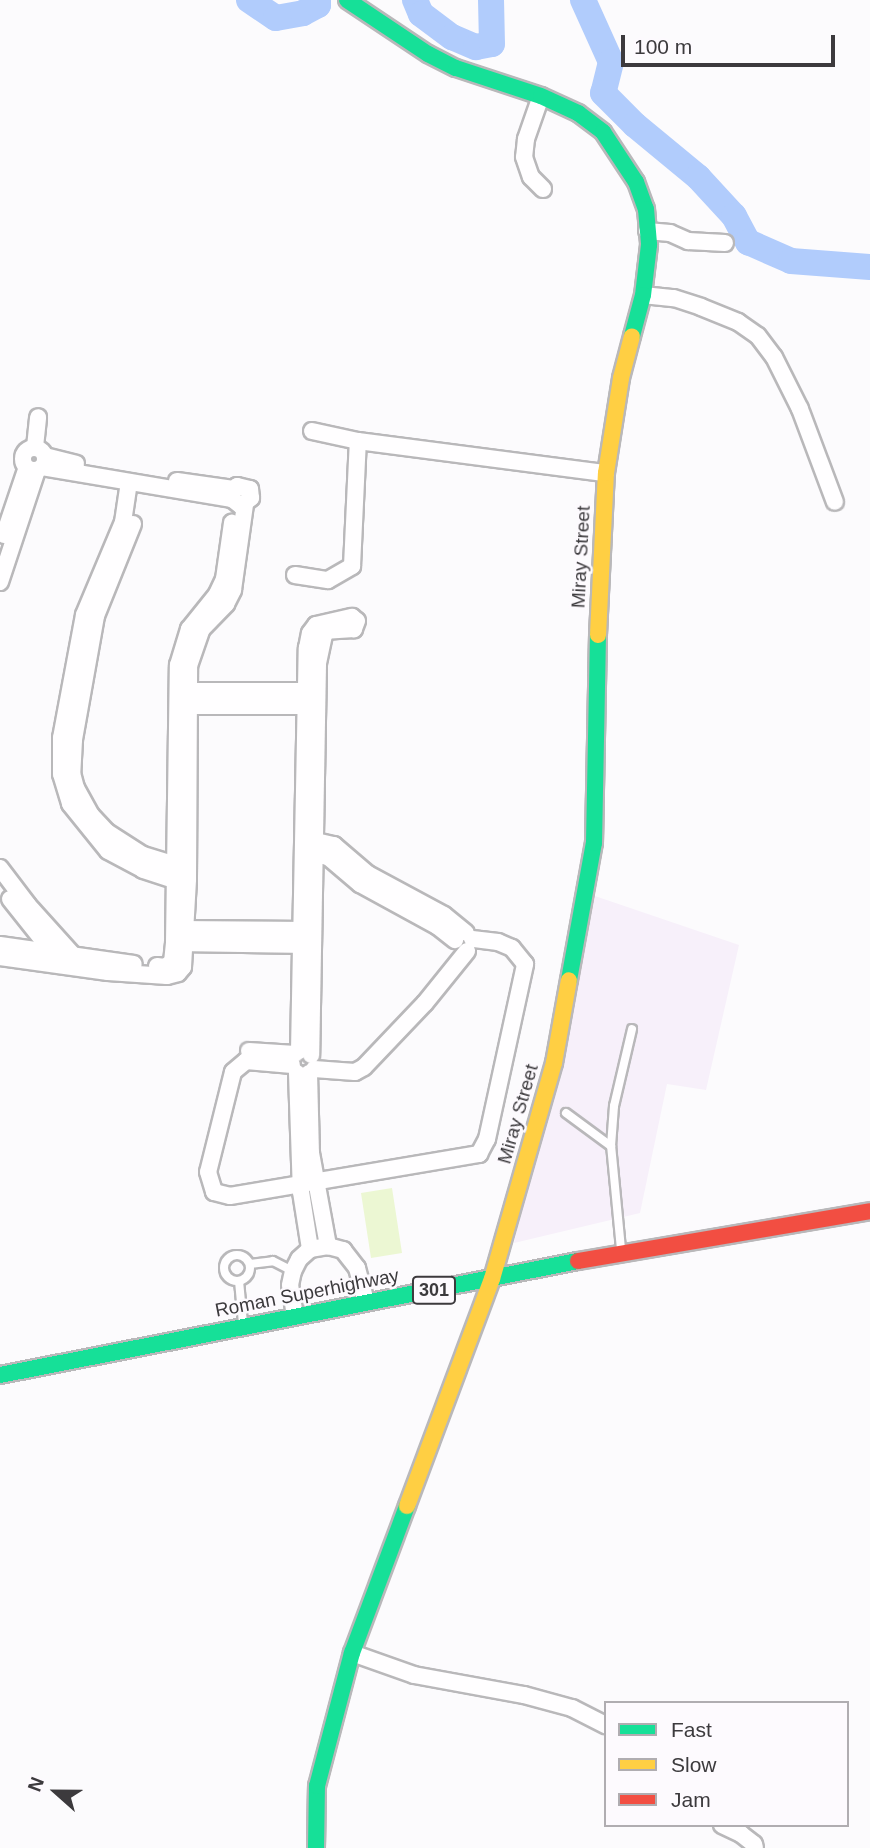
<!DOCTYPE html>
<html>
<head>
<meta charset="utf-8">
<style>
	body { margin:0 }
	#map { position:relative; width:870px; height:1848px; overflow:hidden; background:#fcfbfd; font-family:Helvetica,sans-serif }
	div>[style] { position:absolute }
	[style*='--x'] { left:calc(var(--x)*1px); top:calc(var(--y)*1px); width:calc(var(--w)*1px); rotate:calc(var(--a)*1deg) }
	.built>* { inset:0; background:#f7f0fa }
	.green>* { inset:0; background:#ecf7d3 }
	.river>* { height:26px; margin:-13px; padding:0 13px; transform-origin:13px; border-radius:13px; background:#b1ccfc }
	.roads { filter:drop-shadow(2px 0 #b9b8ba) drop-shadow(-2px 0 #b9b8ba) drop-shadow(0 2px #b9b8ba) drop-shadow(0 -2px #b9b8ba) }
	.lane>* { height:8px; margin:-4px; padding:0 4px; transform-origin:4px; border-radius:4px; background:#fffeff }
	.lane>.ring { margin:-4px; padding:0; box-sizing:content-box; background:none; border:8px solid #fffeff; border-radius:50% }
	.street>* { height:16px; margin:-8px; padding:0 8px; transform-origin:8px; border-radius:8px; background:#fffeff }
	.street>.ring { margin:-8px; padding:0; box-sizing:content-box; background:none; border:16px solid #fffeff; border-radius:50% }
	.fast>* { height:16px; margin:-8px; padding:0 8px; transform-origin:8px; border-radius:8px; background:#16e098 }
	.slow>* { height:16px; margin:-8px; padding:0 8px; transform-origin:8px; border-radius:8px; background:#ffcf43 }
	.jam>* { height:16px; margin:-8px; padding:0 8px; transform-origin:8px; border-radius:8px; background:#f24e42 }
	span { translate:-50% -50%; white-space:nowrap; text-align:center; line-height:1.15; -webkit-text-stroke:5px #fdfafe; paint-order:stroke }
	.shield-label span { padding:2px 5px; background:#fdfafe; border:2px solid; border-radius:5px; -webkit-text-stroke-width:0 }
	.shield-label { font-size:18px; color:#3c3a3d; font-weight:700 }
	.street-label { font-size:19px; color:#3c3a3d }
	.legend { position:absolute; left:604px; top:1701px; width:245px; height:126px; box-sizing:border-box; background:#fdfafe; border:2px solid #b0adb1; margin:0; padding:9px 12px; list-style:none; font-size:21px; color:#3c3a3d }
	.legend li { display:flex; align-items:center; gap:14px; height:35px }
	.legend b { width:35px; border:2px solid #b0adb1 }
	.north { position:absolute; left:21px; top:1757px; width:70px; height:70px; -webkit-text-stroke:5px #fdfafe; paint-order:stroke; rotate:291deg; font-size:19px; font-weight:700; line-height:28px; text-align:center; color:#3c3a3d }
	.north::after { content:''; display:block; margin:auto; width:24px; height:32px; background:#3c3a3d; clip-path:polygon(50% 0,100% 100%,50% 72%,0 100%) }
	.scale { position:absolute; left:621px; top:35px; width:214px; height:32px; box-sizing:border-box; border:4px solid #3c3a3d; border-top:0; padding-left:9px; font-size:21px; line-height:24px; white-space:nowrap; color:#3c3a3d; -webkit-text-stroke:5px #fdfafe; paint-order:stroke }
</style>
</head>
<body>
<div id="map">
	<div class="built">
		<div style="clip-path:polygon(592px 895px,739px 945px,706px 1090px,667px 1084px,640px 1213px,514px 1243px)"></div>
	</div>
	<div class="green">
		<div style="clip-path:polygon(392px 1188px,402px 1253px,371px 1258px,361px 1193px)"></div>
	</div>
	<div class="river">
		<div style="--x:249;--y:0;--w:32;--a:34"></div>
		<div style="--x:276;--y:18;--w:27;--a:-10"></div>
		<div style="--x:303;--y:13;--w:17;--a:-28"></div>
		<div style="--x:318;--y:5;--w:5;--a:-90"></div>
		<div style="--x:415;--y:0;--w:15;--a:67"></div>
		<div style="--x:421;--y:14;--w:39;--a:37"></div>
		<div style="--x:452;--y:37;--w:26;--a:23"></div>
		<div style="--x:476;--y:47;--w:16;--a:-11"></div>
		<div style="--x:492;--y:44;--w:44;--a:-91.3"></div>
		<div style="--x:583;--y:0;--w:68;--a:65.7"></div>
		<div style="--x:611;--y:62;--w:32;--a:104"></div>
		<div style="--x:603;--y:93;--w:45;--a:45"></div>
		<div style="--x:635;--y:125;--w:82;--a:39.5"></div>
		<div style="--x:698;--y:177;--w:53;--a:47.3"></div>
		<div style="--x:734;--y:216;--w:30;--a:62"></div>
		<div style="--x:748;--y:242;--w:47;--a:23.8"></div>
		<div style="--x:791;--y:261;--w:79;--a:4.3"></div>
	</div>
	<div class="roads">
		<div class="lane">
			<div style="--x:566;--y:1113;--w:56;--a:36.3"></div>
			<div style="--x:621;--y:1249;--w:103;--a:-95.5"></div>
			<div style="--x:611;--y:1146;--w:40;--a:-85.7"></div>
			<div style="--x:614;--y:1106;--w:79;--a:-76.8"></div>
			<div class="ring" style="left:224px;top:1255px;width:18px;height:18px"></div>
			<div style="--x:250;--y:1264;--w:23;--a:-7"></div>
			<div style="--x:273;--y:1261;--w:22;--a:27"></div>
			<div style="--x:239;--y:1281;--w:42;--a:84.6"></div>
		</div>
		<div class="street">
			<div style="--x:541;--y:96;--w:46;--a:109.2"></div>
			<div style="--x:526;--y:139;--w:18;--a:96"></div>
			<div style="--x:524;--y:157;--w:21;--a:71"></div>
			<div style="--x:531;--y:177;--w:17;--a:45"></div>
			<div style="--x:647;--y:231;--w:23;--a:5"></div>
			<div style="--x:670;--y:233;--w:20;--a:24"></div>
			<div style="--x:688;--y:241;--w:37;--a:3"></div>
			<div style="--x:643;--y:295;--w:31;--a:6"></div>
			<div style="--x:674;--y:298;--w:28;--a:18"></div>
			<div style="--x:701;--y:307;--w:40;--a:22"></div>
			<div style="--x:738;--y:322;--w:24;--a:35"></div>
			<div style="--x:758;--y:336;--w:26;--a:53"></div>
			<div style="--x:774;--y:357;--w:58;--a:63.4"></div>
			<div style="--x:800;--y:409;--w:99;--a:69.4"></div>
			<div style="--x:312;--y:431;--w:47;--a:12.3"></div>
			<div style="--x:358;--y:441;--w:250;--a:7.4"></div>
			<div style="--x:35;--y:447;--w:30;--a:-84"></div>
			<div class="ring" style="left:23px;top:448px;width:6px;height:6px"></div>
			<div style="--x:45;--y:456;--w:32;--a:14"></div>
			<div style="--x:42;--y:467;--w:193;--a:9.6"></div>
			<div style="--x:232;--y:499;--w:11;--a:38"></div>
			<div style="--x:241;--y:506;--w:13;--a:-39"></div>
			<div style="--x:251;--y:498;--w:9;--a:-96"></div>
			<div style="--x:250;--y:489;--w:13;--a:-167"></div>
			<div style="--x:237;--y:486;--w:9;--a:122"></div>
			<div style="--x:232;--y:494;--w:5;--a:90"></div>
			<div style="--x:177;--y:481;--w:57;--a:8.1"></div>
			<div style="--x:129;--y:482;--w:40;--a:98.5"></div>
			<div style="--x:123;--y:522;--w:101;--a:112.8"></div>
			<div style="--x:84;--y:615;--w:125;--a:100.6"></div>
			<div style="--x:61;--y:738;--w:36;--a:90"></div>
			<div style="--x:61;--y:774;--w:31;--a:73"></div>
			<div style="--x:70;--y:804;--w:60;--a:51"></div>
			<div style="--x:108;--y:851;--w:40;--a:28"></div>
			<div style="--x:143;--y:870;--w:33;--a:18"></div>
			<div style="--x:174;--y:880;--w:9;--a:0"></div>
			<div style="--x:133;--y:524;--w:99;--a:111.9"></div>
			<div style="--x:96;--y:616;--w:126;--a:100.1"></div>
			<div style="--x:74;--y:740;--w:33;--a:93"></div>
			<div style="--x:72;--y:773;--w:16;--a:75"></div>
			<div style="--x:76;--y:788;--w:31;--a:61"></div>
			<div style="--x:91;--y:815;--w:23;--a:47"></div>
			<div style="--x:107;--y:832;--w:43;--a:32.6"></div>
			<div style="--x:143;--y:855;--w:34;--a:17"></div>
			<div style="--x:175;--y:865;--w:11;--a:0"></div>
			<div style="--x:4;--y:535;--w:69;--a:-71.3"></div>
			<div style="--x:295;--y:575;--w:33;--a:9"></div>
			<div style="--x:328;--y:580;--w:28;--a:-30"></div>
			<div style="--x:352;--y:566;--w:125;--a:-87.3"></div>
			<div style="--x:0;--y:582;--w:118;--a:-71.7"></div>
			<div style="--x:180;--y:691;--w:135;--a:0"></div>
			<div style="--x:181;--y:706;--w:131;--a:0"></div>
			<div style="--x:307;--y:839;--w:28;--a:13"></div>
			<div style="--x:334;--y:845;--w:45;--a:40.5"></div>
			<div style="--x:368;--y:874;--w:86;--a:28.3"></div>
			<div style="--x:444;--y:915;--w:28;--a:39"></div>
			<div style="--x:309;--y:853;--w:19;--a:12"></div>
			<div style="--x:328;--y:857;--w:42;--a:40.2"></div>
			<div style="--x:360;--y:884;--w:88;--a:28.6"></div>
			<div style="--x:437;--y:926;--w:23;--a:38"></div>
			<div style="--x:0;--y:868;--w:46;--a:52.9"></div>
			<div style="--x:28;--y:905;--w:69;--a:48"></div>
			<div style="--x:10;--y:899;--w:69;--a:51.5"></div>
			<div style="--x:177;--y:929;--w:132;--a:0.4"></div>
			<div style="--x:177;--y:943;--w:131;--a:0.9"></div>
			<div style="--x:0;--y:945;--w:135;--a:8.1"></div>
			<div style="--x:0;--y:957;--w:109;--a:7.9"></div>
			<div style="--x:108;--y:972;--w:59;--a:3.9"></div>
			<div style="--x:167;--y:976;--w:11;--a:-15"></div>
			<div style="--x:178;--y:973;--w:8;--a:-50"></div>
			<div style="--x:183;--y:967;--w:88;--a:-86.7"></div>
			<div style="--x:188;--y:879;--w:213;--a:-89.7"></div>
			<div style="--x:189;--y:666;--w:39;--a:-71"></div>
			<div style="--x:202;--y:629;--w:35;--a:-46"></div>
			<div style="--x:226;--y:604;--w:16;--a:-63"></div>
			<div style="--x:233;--y:590;--w:86;--a:-82"></div>
			<div style="--x:157;--y:966;--w:8;--a:7"></div>
			<div style="--x:165;--y:967;--w:9;--a:-36"></div>
			<div style="--x:172;--y:962;--w:19;--a:-84"></div>
			<div style="--x:174;--y:943;--w:278;--a:-89.2"></div>
			<div style="--x:178;--y:665;--w:38;--a:-73"></div>
			<div style="--x:189;--y:629;--w:45;--a:-51.3"></div>
			<div style="--x:217;--y:594;--w:17;--a:-65"></div>
			<div style="--x:224;--y:579;--w:57;--a:-81.9"></div>
			<div style="--x:249;--y:1051;--w:46;--a:3.7"></div>
			<div style="--x:299;--y:1051;--w:403;--a:-88.9"></div>
			<div style="--x:307;--y:648;--w:15;--a:-79"></div>
			<div style="--x:310;--y:633;--w:10;--a:-53"></div>
			<div style="--x:316;--y:625;--w:37;--a:-13"></div>
			<div style="--x:352;--y:617;--w:6;--a:39"></div>
			<div style="--x:357;--y:621;--w:9;--a:111"></div>
			<div style="--x:354;--y:629;--w:27;--a:176"></div>
			<div style="--x:327;--y:631;--w:5;--a:127"></div>
			<div style="--x:324;--y:635;--w:30;--a:102"></div>
			<div style="--x:318;--y:664;--w:391;--a:91"></div>
			<div style="--x:292;--y:1065;--w:46;--a:-175"></div>
			<div style="--x:246;--y:1061;--w:17;--a:140"></div>
			<div style="--x:233;--y:1072;--w:103;--a:104"></div>
			<div style="--x:208;--y:1172;--w:21;--a:73"></div>
			<div style="--x:214;--y:1192;--w:16;--a:14"></div>
			<div style="--x:230;--y:1196;--w:253;--a:-9.6"></div>
			<div style="--x:479;--y:1154;--w:17;--a:-62"></div>
			<div style="--x:487;--y:1139;--w:179;--a:-77.7"></div>
			<div style="--x:525;--y:964;--w:21;--a:-129"></div>
			<div style="--x:512;--y:948;--w:15;--a:-157"></div>
			<div style="--x:498;--y:942;--w:26;--a:-173"></div>
			<div style="--x:314;--y:1069;--w:41;--a:4.2"></div>
			<div style="--x:355;--y:1072;--w:10;--a:-29"></div>
			<div style="--x:364;--y:1067;--w:88;--a:-46.4"></div>
			<div style="--x:425;--y:1003;--w:67;--a:-51.1"></div>
			<div style="--x:297;--y:1073;--w:119;--a:88.1"></div>
			<div style="--x:301;--y:1192;--w:58;--a:81"></div>
			<div style="--x:309;--y:1073;--w:80;--a:88.6"></div>
			<div style="--x:311;--y:1153;--w:95;--a:79.6"></div>
			<div style="--x:295;--y:1316;--w:31;--a:-99"></div>
			<div style="--x:290;--y:1285;--w:14;--a:-78"></div>
			<div style="--x:293;--y:1271;--w:13;--a:-63"></div>
			<div style="--x:299;--y:1259;--w:15;--a:-42"></div>
			<div style="--x:310;--y:1249;--w:18;--a:-9"></div>
			<div style="--x:328;--y:1246;--w:16;--a:15"></div>
			<div style="--x:343;--y:1250;--w:23;--a:52"></div>
			<div style="--x:357;--y:1268;--w:35;--a:75"></div>
			<div style="--x:352;--y:1653;--w:66;--a:19.5"></div>
			<div style="--x:414;--y:1675;--w:112;--a:10.3"></div>
			<div style="--x:524;--y:1695;--w:50;--a:15.2"></div>
			<div style="--x:572;--y:1708;--w:38;--a:27"></div>
			<div style="--x:722;--y:1825;--w:21;--a:25"></div>
			<div style="--x:741;--y:1834;--w:16;--a:38"></div>
			<div style="--x:754;--y:1844;--w:4;--a:76"></div>
		</div>
		<div class="fast">
			<div style="--x:347;--y:0;--w:97;--a:33.7"></div>
			<div style="--x:428;--y:54;--w:31;--a:27"></div>
			<div style="--x:456;--y:68;--w:89;--a:18.2"></div>
			<div style="--x:541;--y:96;--w:41;--a:24.7"></div>
			<div style="--x:578;--y:113;--w:31;--a:37"></div>
			<div style="--x:603;--y:132;--w:60;--a:56.6"></div>
			<div style="--x:636;--y:182;--w:29;--a:70"></div>
			<div style="--x:646;--y:209;--w:36;--a:85"></div>
			<div style="--x:649;--y:245;--w:50;--a:96.8"></div>
			<div style="--x:643;--y:295;--w:42;--a:105"></div>
			<div style="--x:569;--y:980;--w:139;--a:-79.7"></div>
			<div style="--x:594;--y:843;--w:208;--a:-88.9"></div>
			<div style="--x:0;--y:1375;--w:589;--a:-11.16"></div>
			<div style="--x:316;--y:1848;--w:62;--a:-89.1"></div>
			<div style="--x:317;--y:1786;--w:138;--a:-75.3"></div>
			<div style="--x:352;--y:1653;--w:157;--a:-69.5"></div>
		</div>
		<div class="slow">
			<div style="--x:598;--y:635;--w:162;--a:-87.2"></div>
			<div style="--x:606;--y:473;--w:96;--a:-81"></div>
			<div style="--x:621;--y:378;--w:43;--a:-75.3"></div>
			<div style="--x:407;--y:1506;--w:242;--a:-69.5"></div>
			<div style="--x:492;--y:1279;--w:225;--a:-74"></div>
			<div style="--x:554;--y:1063;--w:84;--a:-79.8"></div>
		</div>
		<div class="jam">
			<div style="--x:578;--y:1261;--w:296;--a:-9.7"></div>
		</div>
	</div>
	<div class="shield-label">
		<span style="left:434px;top:1290px">301</span>
	</div>
	<div class="street-label">
		<span style="left:581px;top:557px;rotate:-87deg">Miray Street</span>
		<span style="left:518px;top:1114px;rotate:-74deg">Miray Street</span>
		<span style="left:307px;top:1293px;rotate:-11deg">Roman Superhighway</span>
	</div>
	<ul class="legend">
	<li><b style="height:9px;background:#16e098"></b>Fast</li>
	<li><b style="height:9px;background:#ffcf43"></b>Slow</li>
	<li><b style="height:9px;background:#f24e42"></b>Jam</li>
	</ul>
	<div class="north">N</div>
	<div class="scale">100 m</div>
</div>
</body>
</html>
